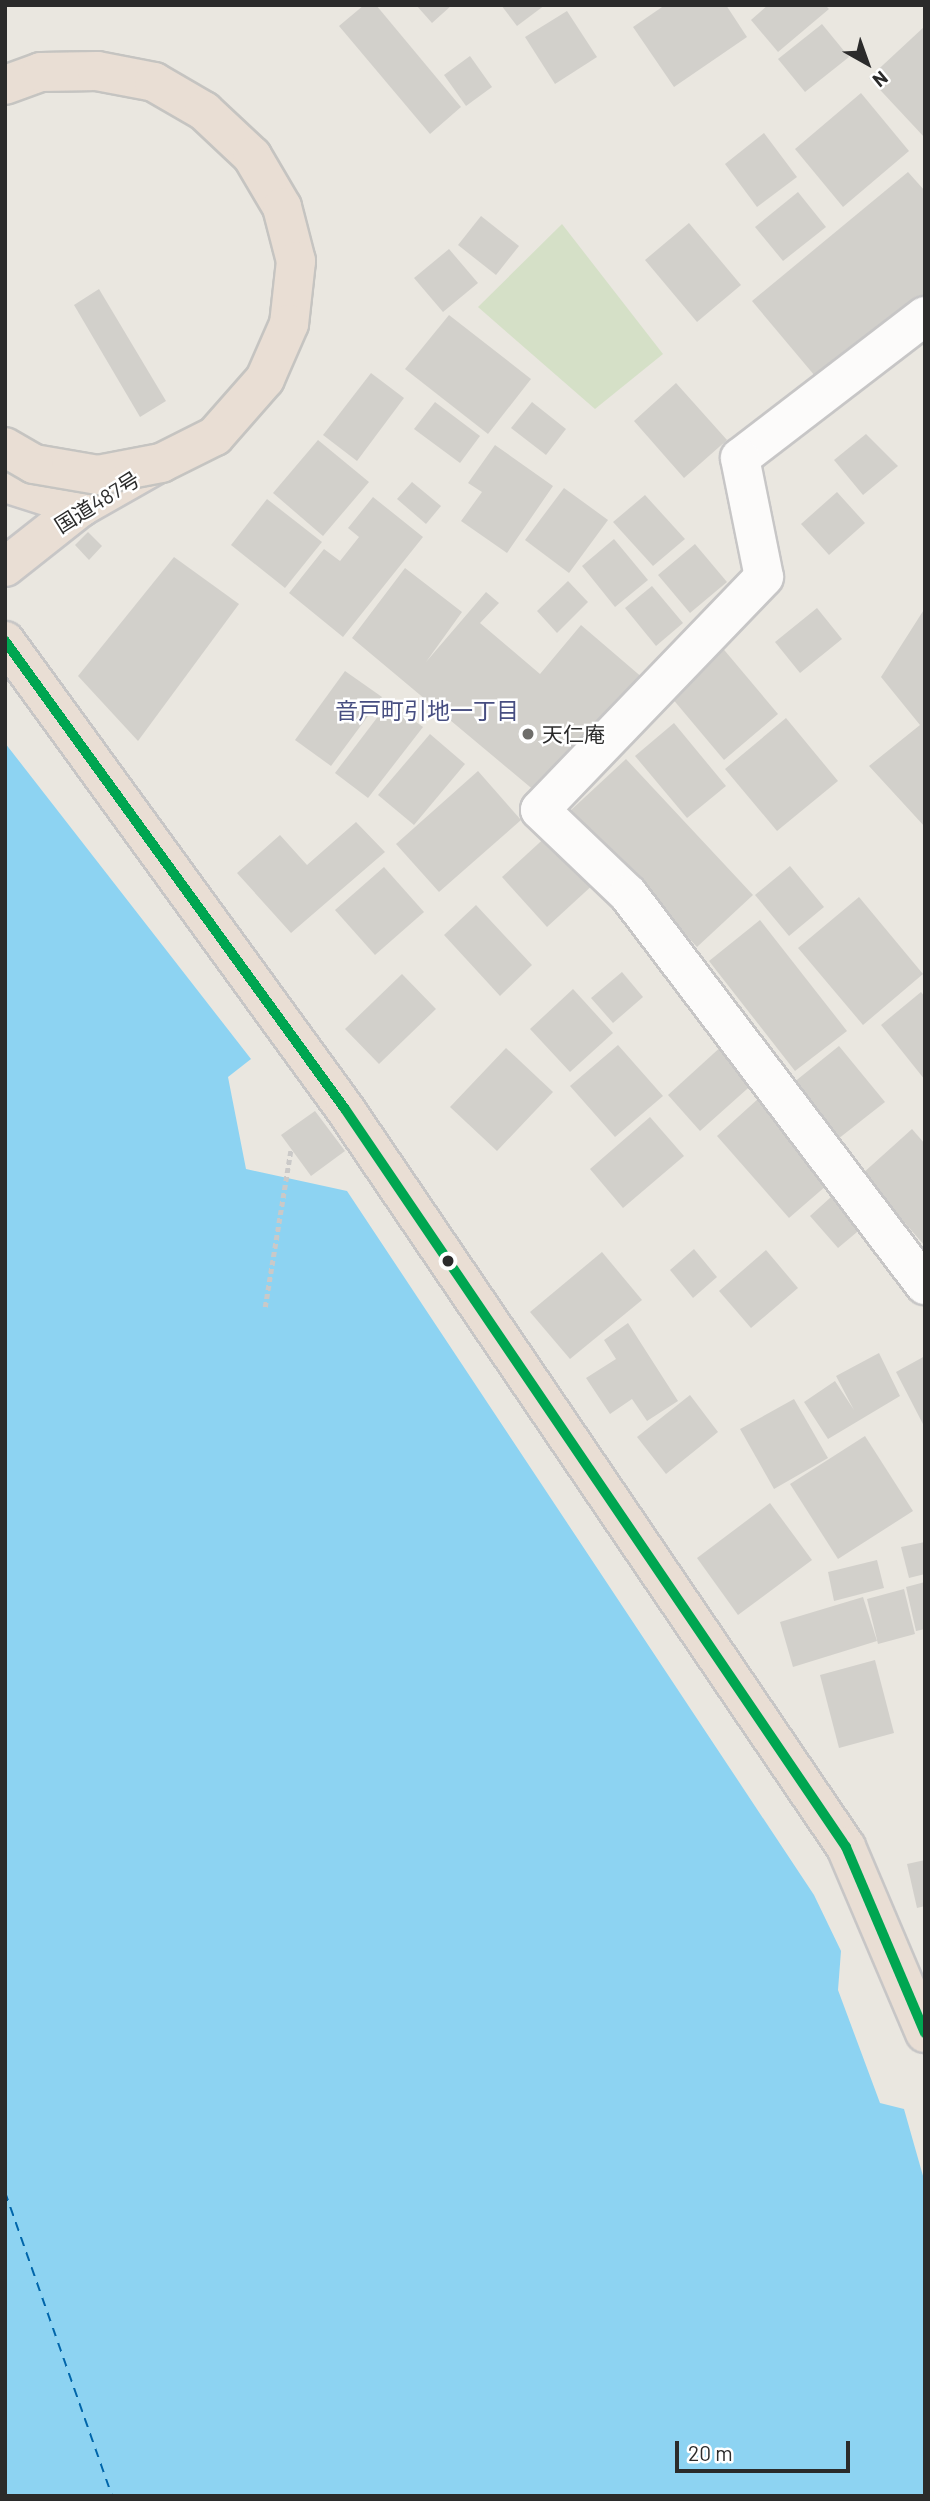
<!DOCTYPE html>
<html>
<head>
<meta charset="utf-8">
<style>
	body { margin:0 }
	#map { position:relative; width:930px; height:2501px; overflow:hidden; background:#eae7e0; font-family:Barlow,"Noto Sans JP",sans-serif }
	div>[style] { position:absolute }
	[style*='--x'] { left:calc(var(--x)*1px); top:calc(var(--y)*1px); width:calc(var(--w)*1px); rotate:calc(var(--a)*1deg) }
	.cemetery>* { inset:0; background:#d5e0c7 }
	.water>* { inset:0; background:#8dd3f2 }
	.ferry>* { height:2px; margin-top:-1px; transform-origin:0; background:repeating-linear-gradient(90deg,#0065aa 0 9px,transparent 0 16px) }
	.building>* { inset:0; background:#d2d0cb }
	.path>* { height:4.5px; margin-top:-2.25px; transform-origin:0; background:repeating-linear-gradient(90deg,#cac9c8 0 5px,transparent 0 8.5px) }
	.roads { filter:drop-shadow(2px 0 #c7c6c6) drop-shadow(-2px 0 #c7c6c6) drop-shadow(0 2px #c7c6c6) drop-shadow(0 -2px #c7c6c6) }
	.minor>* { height:38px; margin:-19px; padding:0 19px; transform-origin:19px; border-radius:19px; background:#fcfbfa }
	.highway>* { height:38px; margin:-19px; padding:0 19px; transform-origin:19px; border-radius:19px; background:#e9ded4 }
	.bridges { filter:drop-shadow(2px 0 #c5c4c1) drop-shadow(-2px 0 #c5c4c1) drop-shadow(0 2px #c5c4c1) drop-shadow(0 -2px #c5c4c1) }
	.highway-bridge>* { height:38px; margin:-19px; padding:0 19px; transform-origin:19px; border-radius:19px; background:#e9ded4 }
	.bus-1>* { height:10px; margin:-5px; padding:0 5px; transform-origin:5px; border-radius:5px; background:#00a651 }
	.dots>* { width:19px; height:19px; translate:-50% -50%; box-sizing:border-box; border:4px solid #fff; border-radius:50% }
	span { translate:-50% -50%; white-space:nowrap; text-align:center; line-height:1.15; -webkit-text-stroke:5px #fff; paint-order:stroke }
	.street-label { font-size:21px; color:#2b2b2b }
	.poi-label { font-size:21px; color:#2b2b2b }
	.left { translate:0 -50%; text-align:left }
	.neighbourhood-label { font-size:23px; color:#474e81 }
	.frame { position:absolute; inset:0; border:7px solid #2b2b2b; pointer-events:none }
	.north { position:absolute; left:832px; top:28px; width:70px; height:70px; -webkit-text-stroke:5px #fff; paint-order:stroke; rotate:140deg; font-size:19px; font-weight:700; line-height:28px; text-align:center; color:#2b2b2b }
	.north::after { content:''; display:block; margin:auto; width:24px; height:32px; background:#2b2b2b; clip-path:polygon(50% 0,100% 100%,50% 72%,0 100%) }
	.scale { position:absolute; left:675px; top:2441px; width:175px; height:32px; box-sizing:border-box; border:4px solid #2b2b2b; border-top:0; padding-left:9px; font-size:21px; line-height:24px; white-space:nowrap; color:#2b2b2b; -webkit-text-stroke:5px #fff; paint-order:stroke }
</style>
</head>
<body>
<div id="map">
	<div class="cemetery">
		<div style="clip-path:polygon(562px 224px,663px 354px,595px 409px,478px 307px)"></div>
	</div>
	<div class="water">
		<div style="clip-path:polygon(5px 743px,251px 1059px,228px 1077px,246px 1169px,347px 1191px,814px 1895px,841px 1951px,838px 1990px,880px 2103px,904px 2109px,925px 2183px,925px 2496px,5px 2496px)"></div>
	</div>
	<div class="ferry">
		<div style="--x:5;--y:2192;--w:322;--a:70.6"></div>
	</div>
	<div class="building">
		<div style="clip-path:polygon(364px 5px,376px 5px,461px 107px,430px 134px,339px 26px)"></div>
		<div style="clip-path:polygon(416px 5px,452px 5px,432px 23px)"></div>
		<div style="clip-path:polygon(501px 5px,545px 5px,517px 26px)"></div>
		<div style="clip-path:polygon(665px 5px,726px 5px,747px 37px,674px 87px,633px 27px)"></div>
		<div style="clip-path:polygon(768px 5px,825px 5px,829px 9px,778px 52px,751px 20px)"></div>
		<div style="clip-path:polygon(567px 11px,597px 57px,555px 84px,525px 37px)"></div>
		<div style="clip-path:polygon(822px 24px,849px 57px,805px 92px,778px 59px)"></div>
		<div style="clip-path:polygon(925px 26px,925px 138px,869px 78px)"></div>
		<div style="clip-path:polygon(470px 56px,492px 87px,466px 106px,444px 75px)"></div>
		<div style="clip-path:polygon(861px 93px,909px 151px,843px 207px,795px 149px)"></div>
		<div style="clip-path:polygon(764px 133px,797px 177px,757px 207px,725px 164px)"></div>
		<div style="clip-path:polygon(908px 172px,925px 191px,925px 296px,820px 382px,752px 301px)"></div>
		<div style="clip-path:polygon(798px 192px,826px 227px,783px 261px,755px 227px)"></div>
		<div style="clip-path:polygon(481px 216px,519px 246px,496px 275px,458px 245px)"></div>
		<div style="clip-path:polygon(689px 223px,741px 285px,697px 322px,645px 260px)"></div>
		<div style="clip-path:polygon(449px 249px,478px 283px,443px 312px,414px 278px)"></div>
		<div style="clip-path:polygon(99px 289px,166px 401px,140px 417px,74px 305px)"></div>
		<div style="clip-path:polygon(449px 315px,531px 379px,488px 434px,405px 369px)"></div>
		<div style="clip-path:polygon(371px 373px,404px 398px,357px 461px,323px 435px)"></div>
		<div style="clip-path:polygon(676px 383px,727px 440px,684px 478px,634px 421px)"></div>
		<div style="clip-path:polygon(435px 402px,480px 436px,460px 463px,414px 429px)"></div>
		<div style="clip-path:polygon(532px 402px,566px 429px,546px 455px,511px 428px)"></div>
		<div style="clip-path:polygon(866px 434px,898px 466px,863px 495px,834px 460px)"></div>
		<div style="clip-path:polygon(318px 440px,369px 482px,323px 536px,273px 493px)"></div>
		<div style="clip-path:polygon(495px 445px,553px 486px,507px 553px,461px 521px,482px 492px,468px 483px)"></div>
		<div style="clip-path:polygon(412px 482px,441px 506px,426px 524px,397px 499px)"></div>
		<div style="clip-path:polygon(564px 488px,608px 520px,569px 573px,525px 540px)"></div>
		<div style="clip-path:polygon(837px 492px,865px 523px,829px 555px,801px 524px)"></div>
		<div style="clip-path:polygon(645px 495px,685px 539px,653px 566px,613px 522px)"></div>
		<div style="clip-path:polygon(373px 497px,423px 537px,343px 637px,289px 593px,324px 549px,340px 561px,359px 537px,348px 528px)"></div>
		<div style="clip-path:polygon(267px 499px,322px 542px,285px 588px,231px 545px)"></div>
		<div style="clip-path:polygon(88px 532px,102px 546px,89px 560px,75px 545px)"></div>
		<div style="clip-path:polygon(614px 539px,648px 580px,615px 607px,582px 566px)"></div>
		<div style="clip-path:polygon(695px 544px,727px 582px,690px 613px,658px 575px)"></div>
		<div style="clip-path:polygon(174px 557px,239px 604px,138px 741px,78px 676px)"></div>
		<div style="clip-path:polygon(405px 568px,462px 612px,426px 662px,486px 592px,499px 603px,480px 623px,540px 674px,581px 625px,644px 679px,542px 797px,352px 638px)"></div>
		<div style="clip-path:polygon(568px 581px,588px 602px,557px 633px,537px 611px)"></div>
		<div style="clip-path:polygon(652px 586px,683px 623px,656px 646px,625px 608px)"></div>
		<div style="clip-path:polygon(817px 608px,842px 639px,800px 673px,775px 642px)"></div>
		<div style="clip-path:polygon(925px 608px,925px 827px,869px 766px,920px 725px,881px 677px)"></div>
		<div style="clip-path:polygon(720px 645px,778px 714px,724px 760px,666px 691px)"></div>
		<div style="clip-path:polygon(345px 671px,382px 697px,331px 766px,295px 740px)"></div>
		<div style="clip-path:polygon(389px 702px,423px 727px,368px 798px,335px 773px)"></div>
		<div style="clip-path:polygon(786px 718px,838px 781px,777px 831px,725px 769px)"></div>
		<div style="clip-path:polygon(674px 723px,726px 786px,687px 818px,635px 756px)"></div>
		<div style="clip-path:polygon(430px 734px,465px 764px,414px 825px,378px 795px)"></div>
		<div style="clip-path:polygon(626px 759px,753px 895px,697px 947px,570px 811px)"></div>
		<div style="clip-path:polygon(478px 771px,521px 820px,439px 892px,396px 844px)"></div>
		<div style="clip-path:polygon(356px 822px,385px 852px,291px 933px,237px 873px,280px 835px,307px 865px)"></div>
		<div style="clip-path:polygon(550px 833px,596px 882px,547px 927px,502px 877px)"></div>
		<div style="clip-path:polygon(790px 866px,824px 907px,789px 936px,755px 895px)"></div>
		<div style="clip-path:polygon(384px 867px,424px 912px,375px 955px,335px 910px)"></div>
		<div style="clip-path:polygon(859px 897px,923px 974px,863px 1025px,798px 948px)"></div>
		<div style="clip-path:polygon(476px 905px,532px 965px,500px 996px,444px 935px)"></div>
		<div style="clip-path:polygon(760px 920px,847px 1031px,795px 1071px,709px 961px)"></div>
		<div style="clip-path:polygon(622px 972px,643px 997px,613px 1023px,591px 998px)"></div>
		<div style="clip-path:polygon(402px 974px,436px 1009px,379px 1064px,345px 1029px)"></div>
		<div style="clip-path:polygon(573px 989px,613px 1033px,570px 1072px,530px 1029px)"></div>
		<div style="clip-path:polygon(921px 992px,925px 997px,925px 1080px,881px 1025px)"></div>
		<div style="clip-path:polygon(724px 1044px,756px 1081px,700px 1131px,668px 1095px)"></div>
		<div style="clip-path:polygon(618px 1045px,663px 1096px,615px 1137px,570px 1086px)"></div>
		<div style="clip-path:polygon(839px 1046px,885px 1102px,838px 1139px,793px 1083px)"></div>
		<div style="clip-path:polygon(506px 1048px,553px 1092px,497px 1151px,450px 1107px)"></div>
		<div style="clip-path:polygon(769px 1089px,834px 1179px,789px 1218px,717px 1136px)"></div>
		<div style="clip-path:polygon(315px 1111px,345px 1151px,311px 1176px,281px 1135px)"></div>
		<div style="clip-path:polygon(650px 1117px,684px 1156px,623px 1208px,590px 1169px)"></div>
		<div style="clip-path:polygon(912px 1129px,925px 1144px,925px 1246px,862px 1174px)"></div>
		<div style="clip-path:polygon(841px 1188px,869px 1222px,838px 1248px,810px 1216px)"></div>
		<div style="clip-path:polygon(694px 1249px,717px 1277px,693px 1298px,670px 1270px)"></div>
		<div style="clip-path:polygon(766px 1250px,798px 1288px,751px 1328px,719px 1291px)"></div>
		<div style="clip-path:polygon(602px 1252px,642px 1300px,570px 1359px,530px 1312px)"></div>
		<div style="clip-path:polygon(628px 1323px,678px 1401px,647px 1421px,632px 1399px,610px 1414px,586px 1378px,616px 1359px,604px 1340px)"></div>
		<div style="clip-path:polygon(879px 1353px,900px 1396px,828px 1439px,804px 1402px,835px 1381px,854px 1410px,836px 1376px)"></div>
		<div style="clip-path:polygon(925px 1356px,925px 1428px,896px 1372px)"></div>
		<div style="clip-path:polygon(690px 1395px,718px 1432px,666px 1474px,637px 1437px)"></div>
		<div style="clip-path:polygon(794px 1399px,828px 1458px,774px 1489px,740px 1429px)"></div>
		<div style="clip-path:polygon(865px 1436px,913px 1511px,838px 1559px,790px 1484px)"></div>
		<div style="clip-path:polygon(770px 1503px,812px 1560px,738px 1615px,697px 1558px)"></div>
		<div style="clip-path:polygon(925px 1542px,925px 1574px,909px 1578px,901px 1547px)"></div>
		<div style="clip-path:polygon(877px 1560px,884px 1588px,834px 1601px,828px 1572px)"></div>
		<div style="clip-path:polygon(925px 1582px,925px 1629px,916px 1631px,906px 1587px)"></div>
		<div style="clip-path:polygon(904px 1589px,915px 1634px,878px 1644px,867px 1599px)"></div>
		<div style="clip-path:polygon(863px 1597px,877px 1641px,793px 1667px,780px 1622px)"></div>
		<div style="clip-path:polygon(875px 1660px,894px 1733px,839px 1748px,820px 1675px)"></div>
		<div style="clip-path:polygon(925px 1860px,925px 1906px,917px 1908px,907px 1864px)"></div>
	</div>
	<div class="path">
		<div style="--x:265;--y:1307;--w:160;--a:-80.7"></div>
	</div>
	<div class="roads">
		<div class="minor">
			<div style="--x:925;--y:316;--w:233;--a:142.5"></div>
			<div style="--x:740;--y:458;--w:121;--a:78.6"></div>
			<div style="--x:764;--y:577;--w:323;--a:133.9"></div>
			<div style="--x:540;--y:810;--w:122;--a:43.7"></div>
			<div style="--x:628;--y:894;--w:491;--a:52.8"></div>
		</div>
		<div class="highway">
			<div style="--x:5;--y:483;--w:80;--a:17.5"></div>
			<div style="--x:5;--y:567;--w:97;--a:-38.3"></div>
			<div style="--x:81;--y:507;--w:83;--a:-29.7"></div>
			<div style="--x:5;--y:641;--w:578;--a:54"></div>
			<div style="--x:345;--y:1109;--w:892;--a:55.83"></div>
			<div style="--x:846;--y:1847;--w:202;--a:67"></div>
		</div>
	</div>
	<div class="bridges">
		<div class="highway-bridge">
			<div style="--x:5;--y:85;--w:38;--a:-20"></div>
			<div style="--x:41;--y:72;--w:56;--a:-1"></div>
			<div style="--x:97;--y:71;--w:58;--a:10.9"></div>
			<div style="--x:154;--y:82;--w:58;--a:30.1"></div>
			<div style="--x:204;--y:111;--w:66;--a:43.2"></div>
			<div style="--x:252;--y:156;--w:59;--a:59.5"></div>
			<div style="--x:282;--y:207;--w:56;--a:75.5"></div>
			<div style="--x:296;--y:261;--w:63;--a:96.3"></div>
			<div style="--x:289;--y:324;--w:60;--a:113.6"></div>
			<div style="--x:265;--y:379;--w:76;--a:131.3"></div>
			<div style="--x:215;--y:436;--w:60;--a:153.4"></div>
			<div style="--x:161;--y:463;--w:64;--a:169.2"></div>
			<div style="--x:98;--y:475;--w:65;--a:-170.2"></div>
			<div style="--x:34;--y:464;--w:34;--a:-150"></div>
		</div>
	</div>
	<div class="bus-1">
		<div style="--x:5;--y:641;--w:578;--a:54"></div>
		<div style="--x:345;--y:1109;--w:892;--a:55.83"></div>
		<div style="--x:846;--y:1847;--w:202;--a:67"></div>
	</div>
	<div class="dots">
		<div style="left:528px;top:734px;background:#6e6d6a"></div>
		<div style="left:448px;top:1261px;background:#2b2b2b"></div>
	</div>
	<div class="street-label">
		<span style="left:97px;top:502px;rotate:-32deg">国道487号</span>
	</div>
	<div class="poi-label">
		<span class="left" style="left:542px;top:734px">天仁庵</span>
	</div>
	<div class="neighbourhood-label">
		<span style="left:427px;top:710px">音戸町引地一丁目</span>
	</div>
	<div class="frame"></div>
	<div class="north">N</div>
	<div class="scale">20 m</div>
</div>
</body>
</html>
